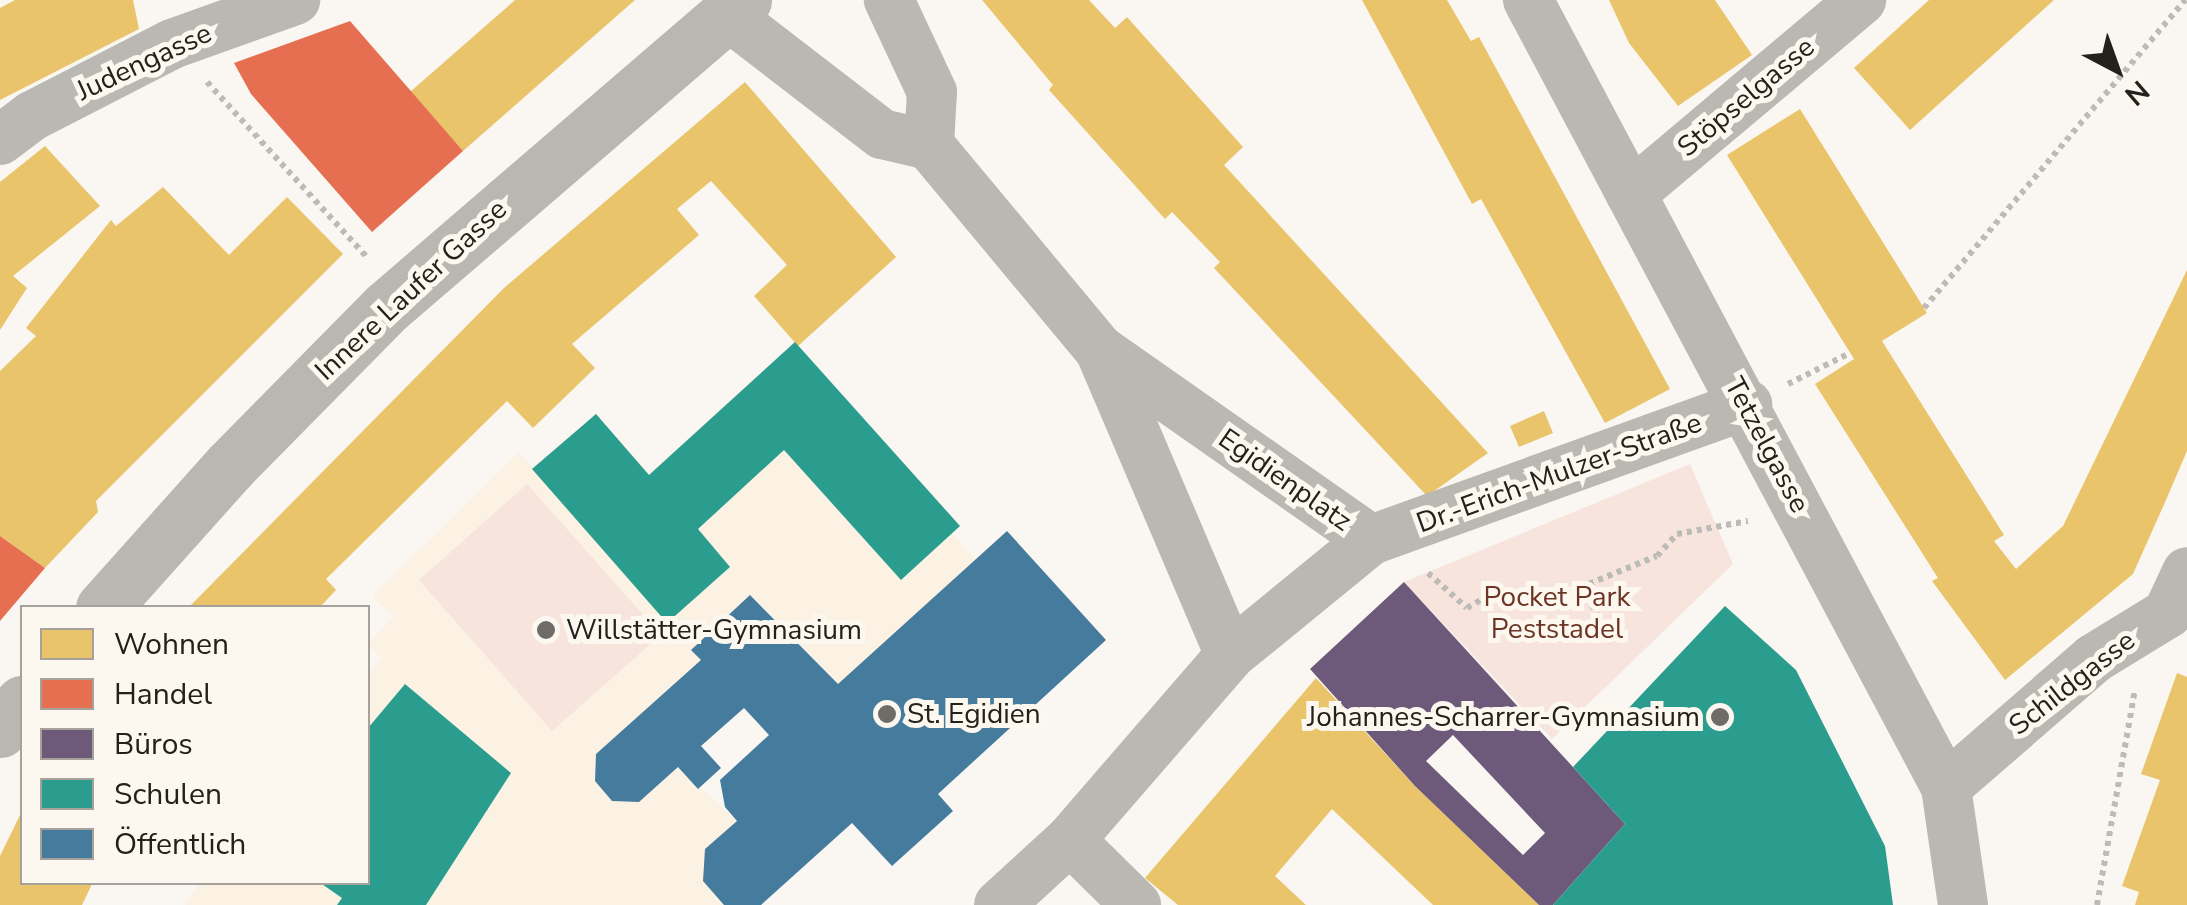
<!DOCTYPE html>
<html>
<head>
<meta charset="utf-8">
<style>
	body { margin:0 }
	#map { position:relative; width:2187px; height:905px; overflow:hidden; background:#faf7f2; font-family:"Nunito Sans",sans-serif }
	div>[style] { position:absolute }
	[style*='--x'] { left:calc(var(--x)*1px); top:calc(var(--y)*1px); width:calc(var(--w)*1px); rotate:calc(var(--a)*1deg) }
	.built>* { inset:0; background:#fbf2e4 }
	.green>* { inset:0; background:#f7e4dd }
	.homes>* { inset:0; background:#e9c46a }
	.shops>* { inset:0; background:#e76f51 }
	.offices>* { inset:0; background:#6d597a }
	.schools>* { inset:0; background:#2a9d8f }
	.public>* { inset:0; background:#457b9d }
	.path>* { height:6px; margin-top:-3px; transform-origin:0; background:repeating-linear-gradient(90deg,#bcbbb6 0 5px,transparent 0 10px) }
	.street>* { height:50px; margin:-25px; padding:0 25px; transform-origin:25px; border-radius:25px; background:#b9b8b2 }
	.secondary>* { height:55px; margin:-27.5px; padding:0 27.5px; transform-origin:27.5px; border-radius:27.5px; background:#b9b7b1 }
	.dots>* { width:28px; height:28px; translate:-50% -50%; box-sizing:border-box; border:5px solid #fdf8ef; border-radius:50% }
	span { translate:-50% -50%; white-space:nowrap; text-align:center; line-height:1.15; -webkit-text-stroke:10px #fdf8ef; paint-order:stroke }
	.street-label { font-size:28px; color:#24211c }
	.park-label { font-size:28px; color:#6d3526 }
	.poi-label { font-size:28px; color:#24211c }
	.left { translate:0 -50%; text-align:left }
	.right { translate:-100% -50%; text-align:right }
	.legend { position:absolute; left:20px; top:605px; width:350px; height:280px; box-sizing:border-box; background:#fdf8ef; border:2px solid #a6a29b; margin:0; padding:12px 18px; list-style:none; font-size:30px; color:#24211c }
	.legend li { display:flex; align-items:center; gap:20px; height:50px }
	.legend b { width:50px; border:2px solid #a6a29b }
	.north { position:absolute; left:2067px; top:20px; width:100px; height:100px; -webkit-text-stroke:8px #fdf8ef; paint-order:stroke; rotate:139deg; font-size:28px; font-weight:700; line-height:40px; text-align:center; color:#24211c }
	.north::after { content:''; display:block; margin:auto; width:35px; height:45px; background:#24211c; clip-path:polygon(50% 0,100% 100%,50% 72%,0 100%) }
</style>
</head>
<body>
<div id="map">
	<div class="built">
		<div style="clip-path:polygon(795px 342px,960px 526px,952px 534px,977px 560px,838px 684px,750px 595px,692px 649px,701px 660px,596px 754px,595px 781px,612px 801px,639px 802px,678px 767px,737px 821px,705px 849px,703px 881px,724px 905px,185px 905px,200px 883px,368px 882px,368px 675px,381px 658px,368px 644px,393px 616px,372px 597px,518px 452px,534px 469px,596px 414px,649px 474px)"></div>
	</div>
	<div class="green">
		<div style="clip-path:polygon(1690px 464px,1733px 564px,1552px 739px,1404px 582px)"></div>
		<div style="clip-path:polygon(527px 484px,661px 635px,552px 731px,419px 580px)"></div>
	</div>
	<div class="homes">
		<div style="clip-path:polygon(15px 0,133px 0,139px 29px,0 100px,0 8px)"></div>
		<div style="clip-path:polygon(515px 0,635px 0,463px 151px,410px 92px)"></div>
		<div style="clip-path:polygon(982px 0,1089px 0,1115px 28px,1127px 17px,1243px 147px,1224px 165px,1488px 453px,1427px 496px,1214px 268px,1220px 262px,1172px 212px,1165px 219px,1049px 90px,1053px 85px)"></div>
		<div style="clip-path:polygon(1362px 0,1447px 0,1471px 41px,1479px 37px,1670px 389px,1605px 423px,1481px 199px,1472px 204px)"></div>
		<div style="clip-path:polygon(1609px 0,1715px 0,1752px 55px,1678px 106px,1629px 43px)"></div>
		<div style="clip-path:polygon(1929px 0,2054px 0,1910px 130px,1854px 68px)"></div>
		<div style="clip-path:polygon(745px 82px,896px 257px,798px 346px,754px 296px,787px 265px,711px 181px,677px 209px,699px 235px,572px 344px,595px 368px,533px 428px,507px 401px,326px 579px,336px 590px,319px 608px,188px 608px,504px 288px)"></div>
		<div style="clip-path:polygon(1800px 109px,1927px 313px,1882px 341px,2004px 535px,1994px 541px,2016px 569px,2063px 526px,2187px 270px,2187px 451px,2166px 500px,2133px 574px,2005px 680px,1932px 581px,1938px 578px,1815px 384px,1854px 359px,1727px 155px)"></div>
		<div style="clip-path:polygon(45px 146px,100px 206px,13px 276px,27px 288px,0 330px,0 182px)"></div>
		<div style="clip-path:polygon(163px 187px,229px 255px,287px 197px,343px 254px,96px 501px,98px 512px,45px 568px,0 536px,0 371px,36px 336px,26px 328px,111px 220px,116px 226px)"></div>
		<div style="clip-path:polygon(1544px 411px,1553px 433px,1519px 447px,1510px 426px)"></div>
		<div style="clip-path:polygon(2177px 673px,2187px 677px,2187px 905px,2135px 905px,2139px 892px,2122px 886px,2160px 780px,2141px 774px)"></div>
		<div style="clip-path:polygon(1316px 678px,1415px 786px,1539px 905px,1433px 905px,1332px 809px,1275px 876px,1306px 905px,1178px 905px,1145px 878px)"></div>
		<div style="clip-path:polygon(22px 811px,22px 882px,93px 882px,82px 905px,0 905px,0 856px)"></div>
	</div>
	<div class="shops">
		<div style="clip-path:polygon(350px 21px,463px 151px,372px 232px,251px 94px,234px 63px)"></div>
		<div style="clip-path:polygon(0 536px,45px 568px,0 621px)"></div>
	</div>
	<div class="offices">
		<div style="clip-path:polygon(evenodd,1404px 582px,1625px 824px,1553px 905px,1539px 905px,1415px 786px,1310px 669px,1404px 582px,1453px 735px,1545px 833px,1523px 855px,1426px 761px,1453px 735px)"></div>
	</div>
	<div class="schools">
		<div style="clip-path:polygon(795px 342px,960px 526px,901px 580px,784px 450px,698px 529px,730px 567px,667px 623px,532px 469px,596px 414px,649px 475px)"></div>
		<div style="clip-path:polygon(1725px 606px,1796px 670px,1885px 846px,1893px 905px,1553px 905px,1625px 824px,1573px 767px)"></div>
		<div style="clip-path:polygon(405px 684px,511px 773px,426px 905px,337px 905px,342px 898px,319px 882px,368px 882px,368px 728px)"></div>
	</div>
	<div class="public">
		<div style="clip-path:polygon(1007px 531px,1106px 640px,938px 794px,953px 811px,892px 866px,852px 823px,761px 905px,724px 905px,703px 881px,705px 849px,737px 821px,725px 807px,720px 780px,769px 735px,744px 708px,701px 746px,721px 768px,698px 789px,678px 767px,639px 802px,612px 801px,595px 781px,596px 754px,701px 660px,691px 650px,750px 595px,838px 684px)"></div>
	</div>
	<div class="path">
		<div style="--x:207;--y:82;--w:237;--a:47.6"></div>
		<div style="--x:1924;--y:308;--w:404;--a:-49.7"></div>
		<div style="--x:1788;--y:384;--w:69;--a:-26.6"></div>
		<div style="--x:1428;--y:573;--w:52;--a:41.9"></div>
		<div style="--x:1467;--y:608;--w:32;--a:-30"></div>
		<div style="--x:1495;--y:592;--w:57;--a:7"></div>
		<div style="--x:1552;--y:599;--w:113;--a:-22.3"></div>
		<div style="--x:1657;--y:556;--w:30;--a:-48"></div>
		<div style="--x:1677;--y:534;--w:72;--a:-10.4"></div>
		<div style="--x:1582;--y:587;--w:63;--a:61.4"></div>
		<div style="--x:2097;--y:905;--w:218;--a:-80"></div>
	</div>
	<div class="street">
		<div style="--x:1528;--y:0;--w:891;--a:62.03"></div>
		<div style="--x:1946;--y:787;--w:119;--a:81.8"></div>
		<div style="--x:726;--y:14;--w:197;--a:37.6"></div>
		<div style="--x:882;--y:134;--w:48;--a:13.2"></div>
		<div style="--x:929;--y:145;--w:53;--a:-86.8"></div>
		<div style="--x:932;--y:92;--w:102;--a:-115.1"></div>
		<div style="--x:0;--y:140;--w:40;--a:-37"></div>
		<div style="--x:32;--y:116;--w:157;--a:-27.2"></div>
		<div style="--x:172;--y:44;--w:131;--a:-19.7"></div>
		<div style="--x:929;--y:145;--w:267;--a:50.2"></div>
		<div style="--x:1631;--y:194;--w:301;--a:-40.1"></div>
		<div style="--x:1230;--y:655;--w:332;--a:-113.1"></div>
		<div style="--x:1100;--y:350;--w:331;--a:35"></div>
		<div style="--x:1946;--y:787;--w:195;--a:-41"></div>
		<div style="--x:2093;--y:659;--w:88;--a:-31.5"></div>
		<div style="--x:2168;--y:613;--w:45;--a:-65.1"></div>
		<div style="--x:1070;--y:840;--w:93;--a:44.6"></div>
		<div style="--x:999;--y:905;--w:96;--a:-42.5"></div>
		<div style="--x:1070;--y:840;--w:245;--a:-49.1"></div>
		<div style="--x:1230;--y:655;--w:182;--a:-39.2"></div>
		<div style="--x:1371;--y:540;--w:400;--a:-19.8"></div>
	</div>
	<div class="secondary">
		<div style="--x:103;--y:608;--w:191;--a:-48.2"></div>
		<div style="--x:230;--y:466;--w:223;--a:-45.4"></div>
		<div style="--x:387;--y:307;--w:471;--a:-40.7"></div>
		<div style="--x:0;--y:730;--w:35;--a:-51"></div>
	</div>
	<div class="dots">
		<div style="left:546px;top:630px;background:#6f6c67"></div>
		<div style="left:887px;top:714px;background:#6f6c67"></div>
		<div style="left:1720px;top:717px;background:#6f6c67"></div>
	</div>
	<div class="street-label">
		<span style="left:144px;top:62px;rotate:-25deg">Judengasse</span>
		<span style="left:1746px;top:97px;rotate:-40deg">Stöpselgasse</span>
		<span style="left:411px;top:290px;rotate:-43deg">Innere Laufer Gasse</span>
		<span style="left:1767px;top:445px;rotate:62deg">Tetzelgasse</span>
		<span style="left:1559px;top:473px;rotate:-20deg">Dr.-Erich-Mulzer-Straße</span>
		<span style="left:1285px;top:480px;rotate:35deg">Egidienplatz</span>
		<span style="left:2072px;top:683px;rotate:-38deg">Schildgasse</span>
	</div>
	<div class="park-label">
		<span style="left:1557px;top:613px">Pocket Park<br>Peststadel</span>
	</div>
	<div class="poi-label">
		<span class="left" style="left:566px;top:630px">Willstätter-Gymnasium</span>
		<span class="left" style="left:907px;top:714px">St. Egidien</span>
		<span class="right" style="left:1700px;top:717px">Johannes-Scharrer-Gymnasium</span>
	</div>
	<ul class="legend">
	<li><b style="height:28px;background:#e9c46a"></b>Wohnen</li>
	<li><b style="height:28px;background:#e76f51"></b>Handel</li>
	<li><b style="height:28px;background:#6d597a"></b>Büros</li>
	<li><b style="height:28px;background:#2a9d8f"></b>Schulen</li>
	<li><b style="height:28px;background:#457b9d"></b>Öffentlich</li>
	</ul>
	<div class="north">N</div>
</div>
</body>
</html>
